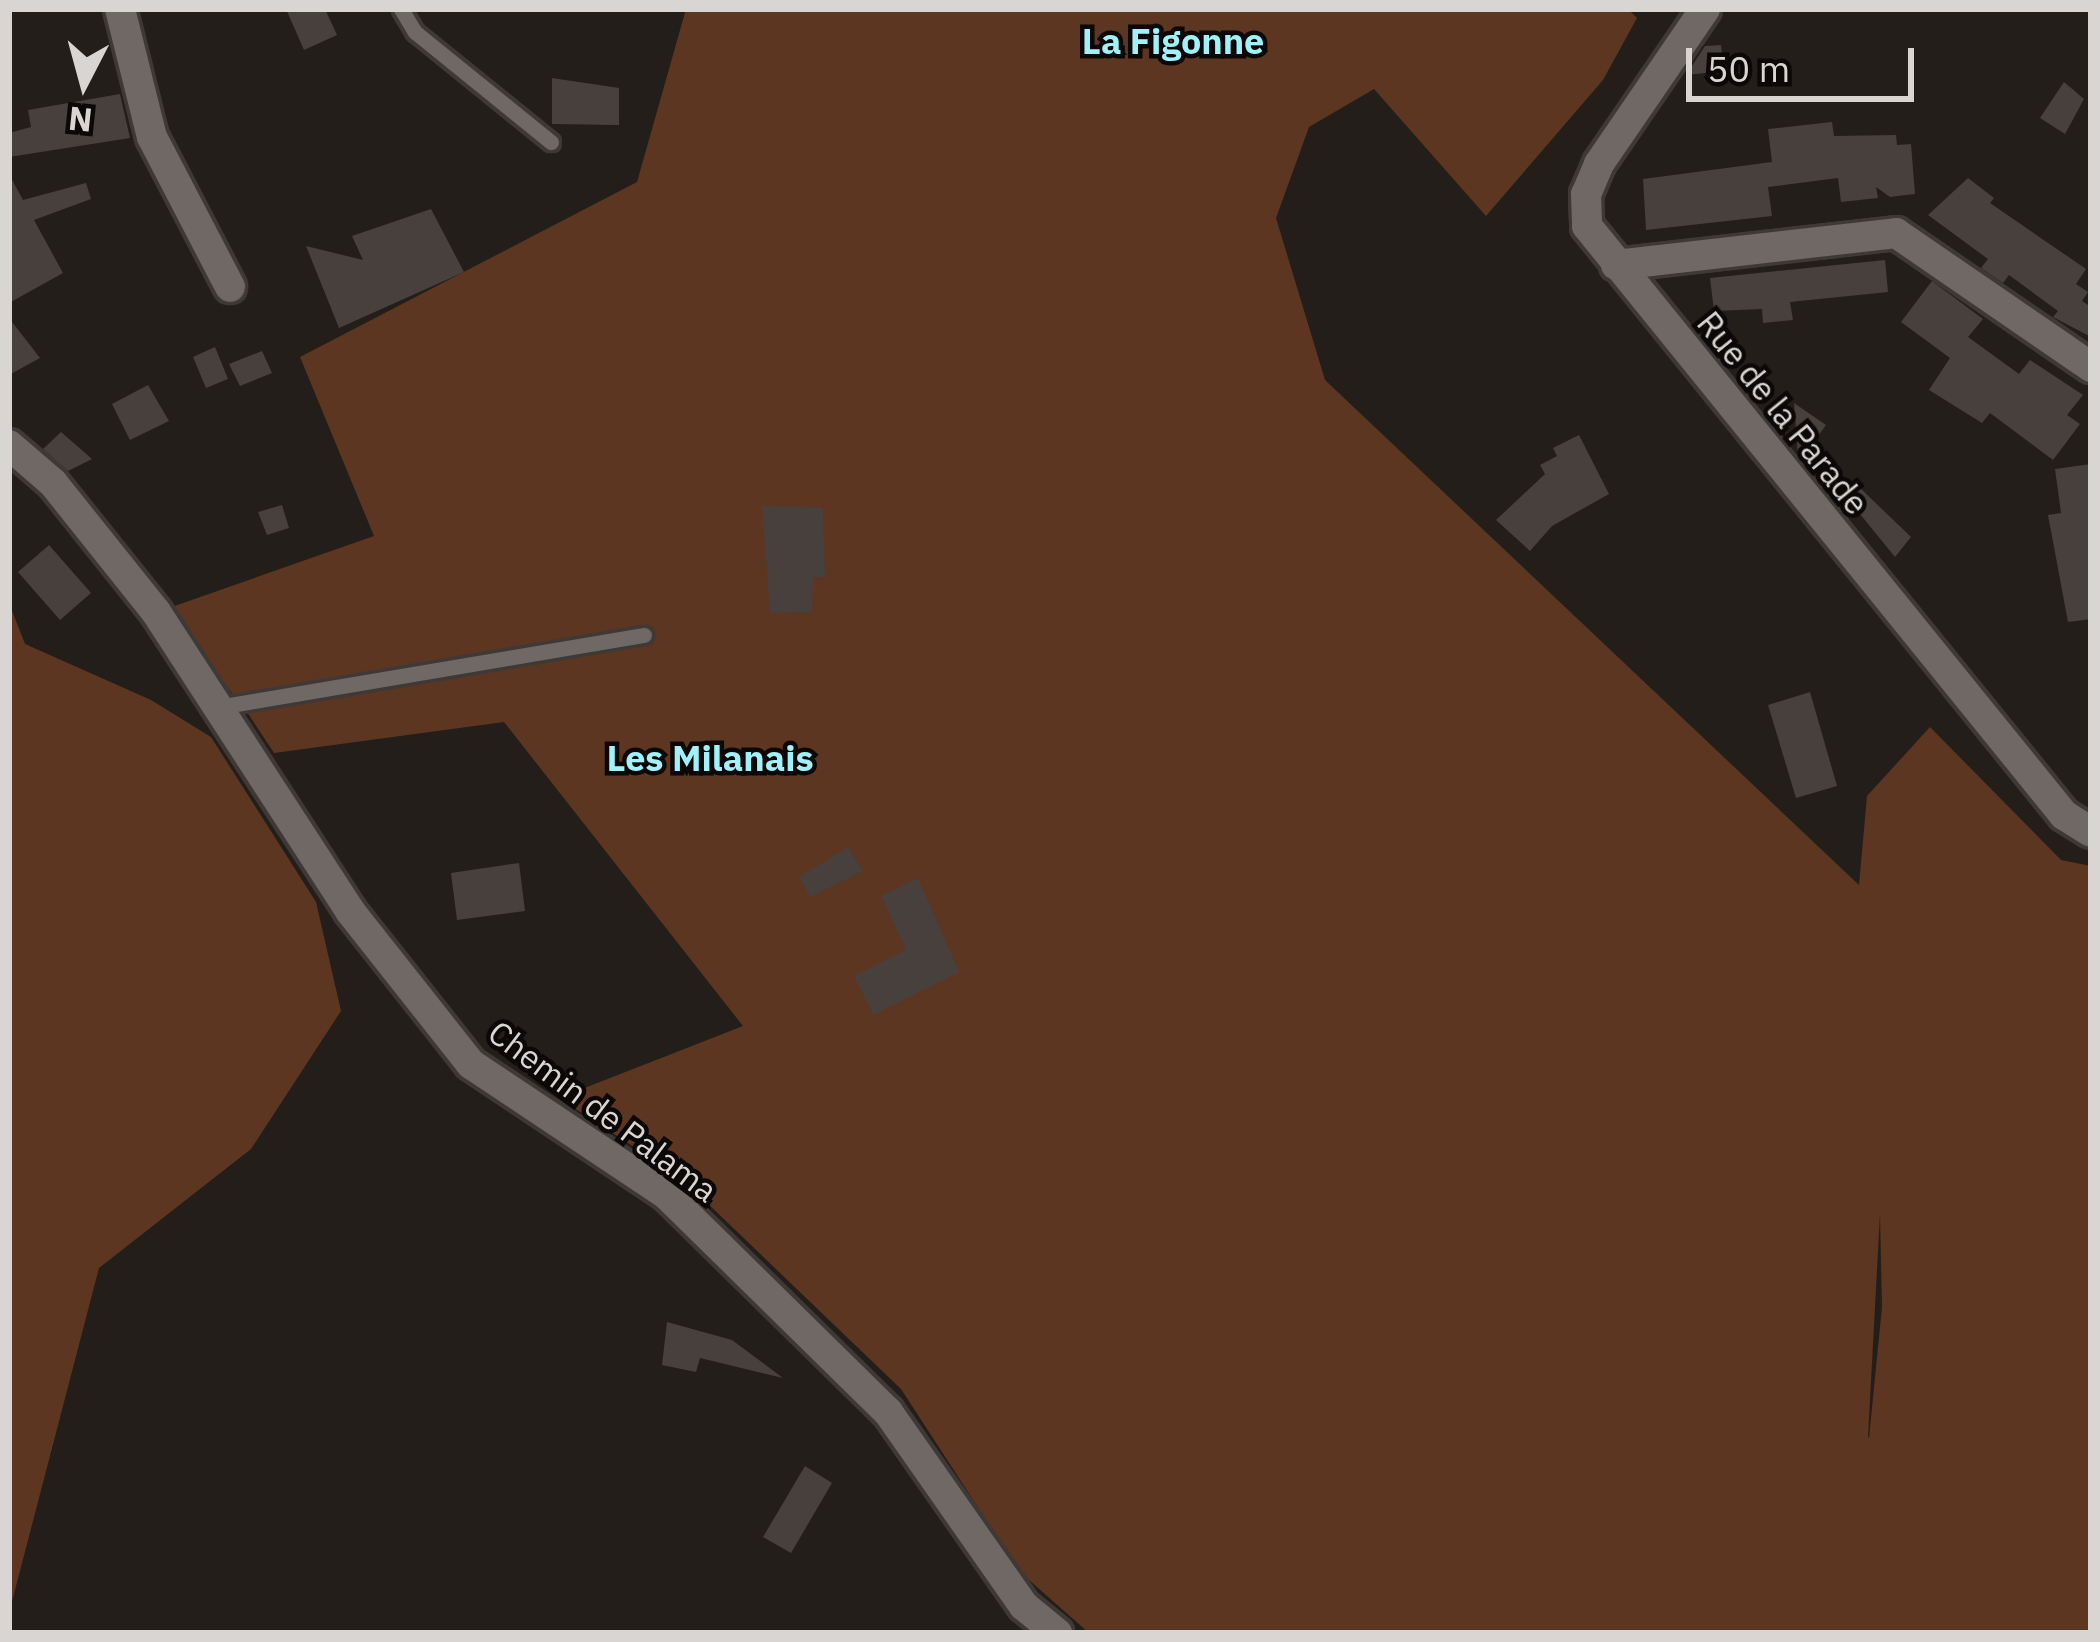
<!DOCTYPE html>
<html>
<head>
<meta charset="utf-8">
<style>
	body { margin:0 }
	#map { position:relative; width:2100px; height:1642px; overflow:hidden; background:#241e1a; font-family:"IBM Plex Sans",sans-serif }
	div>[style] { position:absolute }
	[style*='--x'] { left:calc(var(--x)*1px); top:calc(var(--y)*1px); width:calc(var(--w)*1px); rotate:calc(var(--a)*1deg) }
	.green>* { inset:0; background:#5c3620 }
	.building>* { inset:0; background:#47403d }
	.roads { filter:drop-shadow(3px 0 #3e3937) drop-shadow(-3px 0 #3e3937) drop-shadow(0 3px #3e3937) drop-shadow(0 -3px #3e3937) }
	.service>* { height:15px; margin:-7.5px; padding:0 7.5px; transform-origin:7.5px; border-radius:7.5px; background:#6f6864 }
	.minor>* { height:30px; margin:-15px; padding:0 15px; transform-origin:15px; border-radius:15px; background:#6f6864 }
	span { translate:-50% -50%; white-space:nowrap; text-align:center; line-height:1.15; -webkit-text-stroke:9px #0b0807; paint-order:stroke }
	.street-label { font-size:33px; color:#d9d5d3 }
	.neighbourhood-label { font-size:36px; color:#a0f1fa; font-weight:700 }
	.frame { position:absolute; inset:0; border:12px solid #d9d5d3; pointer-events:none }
	.north { position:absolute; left:24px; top:24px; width:120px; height:120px; -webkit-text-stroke:9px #0b0807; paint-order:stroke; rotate:186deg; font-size:33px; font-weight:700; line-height:48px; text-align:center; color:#d9d5d3 }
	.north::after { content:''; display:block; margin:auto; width:42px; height:54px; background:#d9d5d3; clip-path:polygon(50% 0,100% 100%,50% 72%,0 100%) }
	.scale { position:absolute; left:1686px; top:48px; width:228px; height:54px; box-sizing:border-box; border:6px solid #d9d5d3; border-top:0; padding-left:15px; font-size:36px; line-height:42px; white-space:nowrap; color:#d9d5d3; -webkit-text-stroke:9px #0b0807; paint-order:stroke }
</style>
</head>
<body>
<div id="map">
	<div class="green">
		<div style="clip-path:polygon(evenodd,686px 9px,1628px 9px,1637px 18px,1603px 80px,1486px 216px,1374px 89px,1309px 127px,1276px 218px,1325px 380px,1859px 885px,1867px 796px,1930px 727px,2061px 860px,2091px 866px,2091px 1633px,1089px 1633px,1020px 1572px,901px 1389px,680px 1177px,559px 1098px,743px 1026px,504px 722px,274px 753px,247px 712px,260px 706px,235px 697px,166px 609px,374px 536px,300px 357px,637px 182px,686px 9px,1880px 1214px,1882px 1307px,1869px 1438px,1868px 1437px,1880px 1214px)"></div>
		<div style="clip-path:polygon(9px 603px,25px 644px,151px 700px,211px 737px,316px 902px,341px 1011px,251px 1149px,99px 1268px,9px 1613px)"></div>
	</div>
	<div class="building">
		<div style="clip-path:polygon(286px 9px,325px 9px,337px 35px,304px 50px)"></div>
		<div style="clip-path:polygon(1721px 45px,1724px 71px,1686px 75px,1705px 46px)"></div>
		<div style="clip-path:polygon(552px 78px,619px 88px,619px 125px,552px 124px)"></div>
		<div style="clip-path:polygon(2064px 82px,2084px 99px,2065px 134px,2040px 118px)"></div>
		<div style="clip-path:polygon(120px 94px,130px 138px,9px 157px,9px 133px,31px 127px,28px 110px)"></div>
		<div style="clip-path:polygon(1832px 122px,1834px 136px,1896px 135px,1897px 145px,1911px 144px,1915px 194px,1890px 197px,1876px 187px,1878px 198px,1841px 202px,1838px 178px,1768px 187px,1772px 216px,1646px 230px,1643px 179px,1772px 162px,1768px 129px)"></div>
		<div style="clip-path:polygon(9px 174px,23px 200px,86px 183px,91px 199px,34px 220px,63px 273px,9px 303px)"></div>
		<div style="clip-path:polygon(1968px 178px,1994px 198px,1990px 203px,2086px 269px,2076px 284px,2088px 292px,2082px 301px,2091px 307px,2091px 337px,2053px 317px,2058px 311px,2009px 275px,2003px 283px,1981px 268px,1988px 259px,1928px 215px)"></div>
		<div style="clip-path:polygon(431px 209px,464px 272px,339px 328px,306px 246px,363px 260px,352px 236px)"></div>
		<div style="clip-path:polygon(1885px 260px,1888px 292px,1790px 302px,1793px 320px,1763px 323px,1762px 309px,1714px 311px,1710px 278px)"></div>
		<div style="clip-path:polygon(1932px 281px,1983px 319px,1968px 337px,2019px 374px,2030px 360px,2083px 395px,2067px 415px,2080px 424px,2053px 460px,1990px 413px,1982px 423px,1929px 390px,1950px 358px,1901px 322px)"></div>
		<div style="clip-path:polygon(9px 318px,40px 358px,9px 375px)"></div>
		<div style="clip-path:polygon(215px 347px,228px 379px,206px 388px,193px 357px)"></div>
		<div style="clip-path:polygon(262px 351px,272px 373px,240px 386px,229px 364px)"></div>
		<div style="clip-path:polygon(148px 385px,169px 421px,130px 440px,112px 404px)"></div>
		<div style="clip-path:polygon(1794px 403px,1826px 425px,1801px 459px,1798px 456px)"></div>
		<div style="clip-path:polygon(61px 432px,92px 459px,68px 471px,43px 449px)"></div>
		<div style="clip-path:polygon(1579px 435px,1609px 494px,1552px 526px,1530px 551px,1496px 520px,1545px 474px,1540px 465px,1557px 456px,1553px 448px)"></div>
		<div style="clip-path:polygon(2091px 464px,2091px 619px,2068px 622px,2048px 515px,2061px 513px,2055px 469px)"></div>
		<div style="clip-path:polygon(1859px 487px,1911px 537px,1895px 557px,1847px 498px)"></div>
		<div style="clip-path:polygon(282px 505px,289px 528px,267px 535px,258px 512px)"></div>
		<div style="clip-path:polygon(762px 505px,823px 508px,825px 577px,813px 577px,812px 612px,770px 613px)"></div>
		<div style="clip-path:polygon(49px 545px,91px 593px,60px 620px,18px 572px)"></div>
		<div style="clip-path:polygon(1810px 692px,1837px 786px,1796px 798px,1768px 705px)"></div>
		<div style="clip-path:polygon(848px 847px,863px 871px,810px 897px,799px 877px)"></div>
		<div style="clip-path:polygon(519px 863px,525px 911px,457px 920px,451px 873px)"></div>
		<div style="clip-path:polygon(918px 878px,959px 972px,873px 1015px,854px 976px,906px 950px,881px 896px)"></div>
		<div style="clip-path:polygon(667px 1322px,732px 1340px,783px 1378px,700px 1358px,696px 1372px,662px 1365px)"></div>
		<div style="clip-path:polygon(805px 1466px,832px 1483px,791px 1553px,763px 1537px)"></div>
	</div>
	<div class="roads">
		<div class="service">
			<div style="--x:401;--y:9;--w:27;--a:59"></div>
			<div style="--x:415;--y:32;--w:175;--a:39"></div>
			<div style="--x:224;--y:706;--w:426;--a:-9.6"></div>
		</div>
		<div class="minor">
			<div style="--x:120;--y:9;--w:132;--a:76"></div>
			<div style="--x:152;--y:137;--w:169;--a:62.5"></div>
			<div style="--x:1705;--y:9;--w:188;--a:124.4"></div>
			<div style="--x:1599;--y:164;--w:33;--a:113"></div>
			<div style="--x:1586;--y:194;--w:32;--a:88"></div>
			<div style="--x:1587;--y:226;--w:758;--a:51"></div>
			<div style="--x:2064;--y:815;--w:32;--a:32"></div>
			<div style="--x:1616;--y:265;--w:282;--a:-6.5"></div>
			<div style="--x:1896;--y:233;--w:237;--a:34.5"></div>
			<div style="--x:9;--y:445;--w:58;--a:40.8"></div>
			<div style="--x:53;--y:483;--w:165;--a:51.4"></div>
			<div style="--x:156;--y:612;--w:356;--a:57"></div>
			<div style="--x:350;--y:911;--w:195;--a:51.7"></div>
			<div style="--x:471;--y:1064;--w:234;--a:33.7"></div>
			<div style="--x:666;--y:1194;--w:311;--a:44.5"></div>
			<div style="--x:888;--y:1412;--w:237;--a:55"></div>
			<div style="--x:1024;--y:1606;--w:43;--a:39.3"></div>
		</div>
	</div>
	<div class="street-label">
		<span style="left:1783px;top:413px;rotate:51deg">Rue de la Parade</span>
		<span style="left:603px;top:1111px;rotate:37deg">Chemin de Palama</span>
	</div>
	<div class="neighbourhood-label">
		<span style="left:1173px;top:41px">La Figonne</span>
		<span style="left:710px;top:758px">Les Milanais</span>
	</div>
	<div class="frame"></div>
	<div class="north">N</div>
	<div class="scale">50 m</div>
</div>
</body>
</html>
